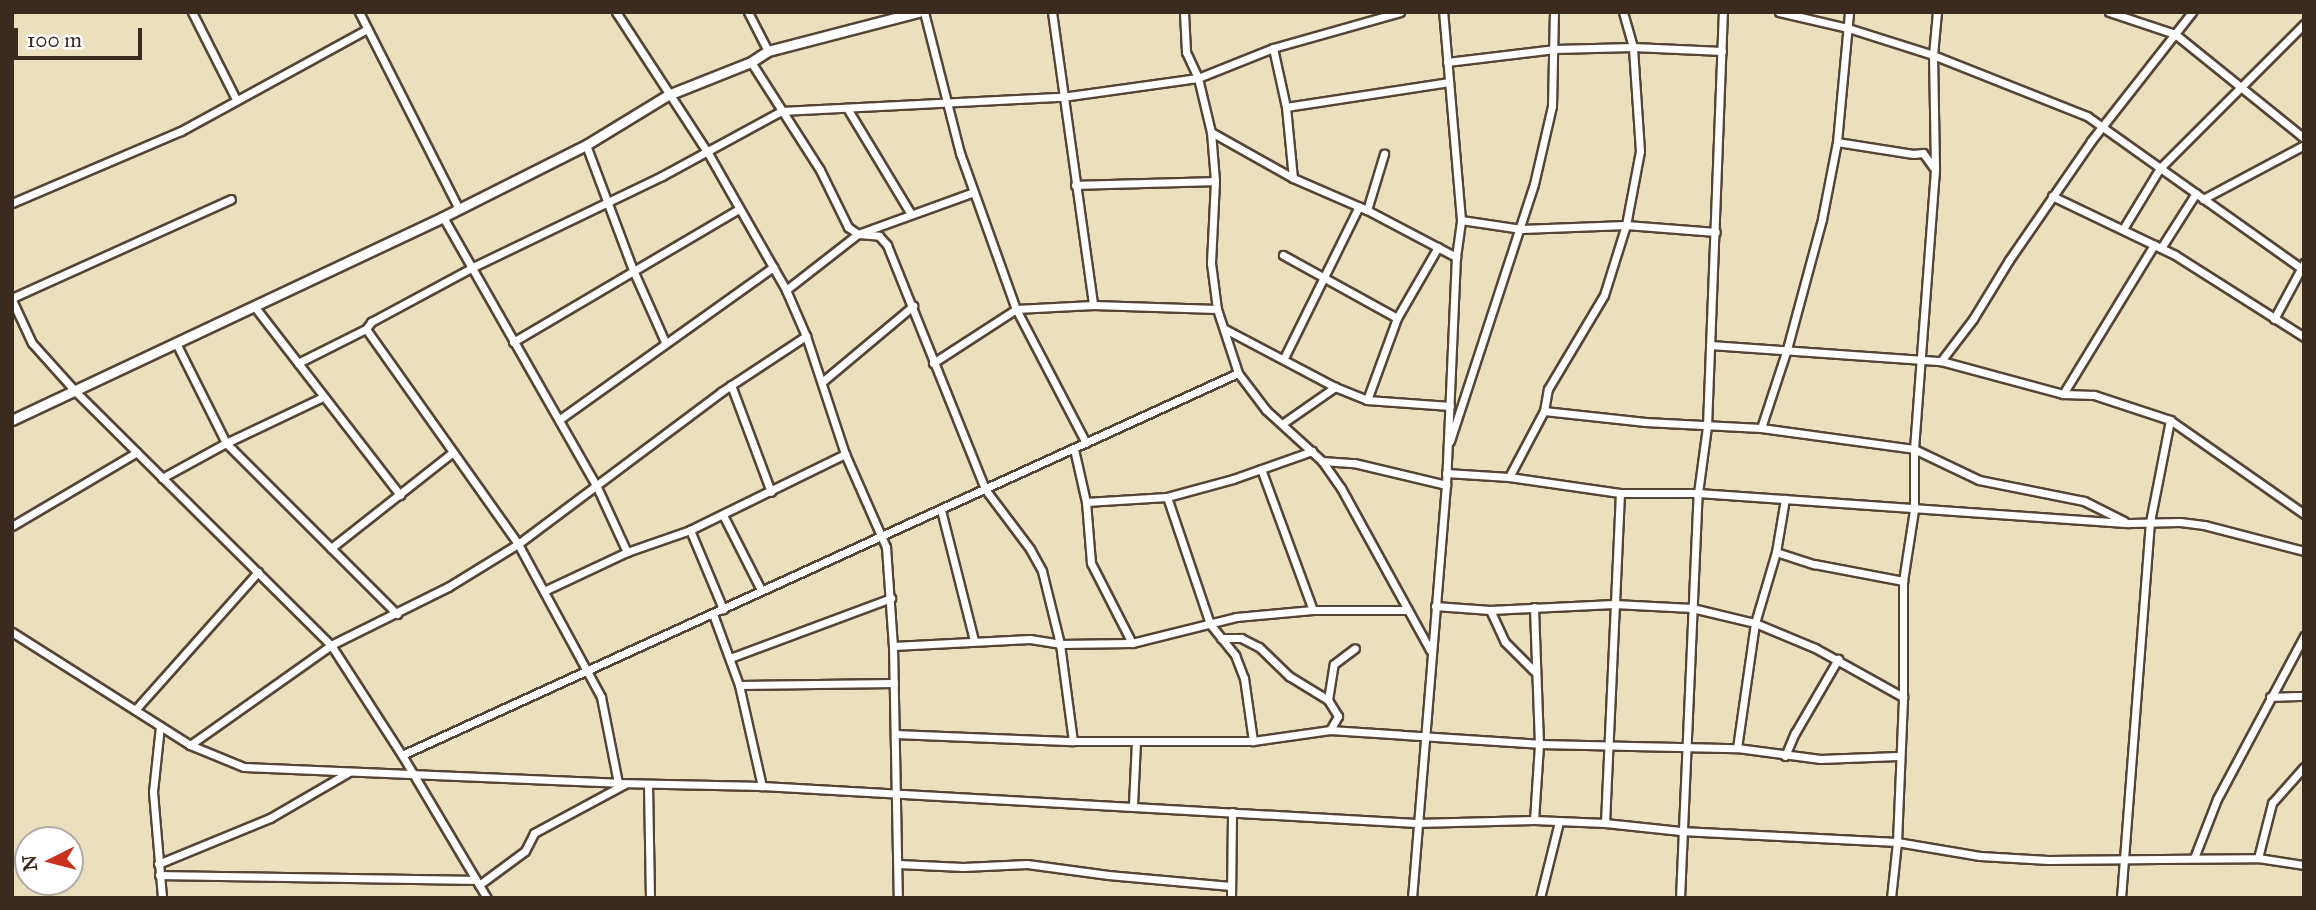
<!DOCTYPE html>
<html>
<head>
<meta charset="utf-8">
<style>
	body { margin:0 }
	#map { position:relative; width:2316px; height:910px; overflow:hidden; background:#ebe0be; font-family:"IM FELL Great Primer",serif }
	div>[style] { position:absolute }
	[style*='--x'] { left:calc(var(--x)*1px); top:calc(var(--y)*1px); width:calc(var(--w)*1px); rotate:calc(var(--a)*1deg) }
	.roads { filter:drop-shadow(2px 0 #554536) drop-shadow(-2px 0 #554536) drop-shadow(0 2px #554536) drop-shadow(0 -2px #554536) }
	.minor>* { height:7px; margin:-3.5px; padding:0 3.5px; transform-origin:3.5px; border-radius:3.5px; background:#fff }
	.tertiary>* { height:9px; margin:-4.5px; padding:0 4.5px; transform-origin:4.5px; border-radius:4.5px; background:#fff }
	span { translate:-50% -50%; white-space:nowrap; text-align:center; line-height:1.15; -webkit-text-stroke:7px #fff; paint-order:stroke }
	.frame { position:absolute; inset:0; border:14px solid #3b2a1e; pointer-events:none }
	.north { position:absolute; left:14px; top:826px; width:70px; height:70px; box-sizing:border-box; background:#fff; border:2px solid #b1aaa5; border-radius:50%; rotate:264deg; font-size:19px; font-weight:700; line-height:28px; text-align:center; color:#3b2a1e }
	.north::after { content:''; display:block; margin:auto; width:24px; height:32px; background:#c8321e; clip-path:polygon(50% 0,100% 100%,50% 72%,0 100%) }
	.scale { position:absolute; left:14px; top:28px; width:128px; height:32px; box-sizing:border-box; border:4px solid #3b2a1e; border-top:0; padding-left:9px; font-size:21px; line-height:24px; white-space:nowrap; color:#3b2a1e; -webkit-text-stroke:5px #fff; paint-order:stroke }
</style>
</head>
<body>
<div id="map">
	<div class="roads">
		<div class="minor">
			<div style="--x:192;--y:12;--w:97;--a:63.2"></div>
			<div style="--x:359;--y:12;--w:221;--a:63.1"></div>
			<div style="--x:616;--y:12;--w:168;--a:56.9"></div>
			<div style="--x:708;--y:153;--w:158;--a:60.3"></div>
			<div style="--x:786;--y:290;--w:50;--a:66.5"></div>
			<div style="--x:806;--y:336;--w:124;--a:71.7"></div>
			<div style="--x:845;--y:454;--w:102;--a:66.2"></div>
			<div style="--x:886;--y:547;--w:99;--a:86"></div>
			<div style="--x:893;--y:646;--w:252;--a:88.9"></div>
			<div style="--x:748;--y:12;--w:44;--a:62.9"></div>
			<div style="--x:924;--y:12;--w:146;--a:75.7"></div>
			<div style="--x:960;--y:153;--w:166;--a:70.3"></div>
			<div style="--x:1016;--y:309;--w:151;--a:62.4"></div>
			<div style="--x:1052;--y:12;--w:296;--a:82"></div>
			<div style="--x:1184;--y:12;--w:40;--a:87.1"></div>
			<div style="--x:1186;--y:52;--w:29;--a:65"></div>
			<div style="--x:1198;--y:78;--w:56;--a:76.5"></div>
			<div style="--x:1211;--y:132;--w:49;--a:85.3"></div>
			<div style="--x:1215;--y:181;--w:82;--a:92.8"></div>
			<div style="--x:1211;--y:263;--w:46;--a:82.6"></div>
			<div style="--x:1217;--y:309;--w:67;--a:71.8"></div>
			<div style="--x:1238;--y:373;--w:46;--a:52.9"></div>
			<div style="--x:1266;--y:410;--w:76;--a:42.3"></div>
			<div style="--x:1322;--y:461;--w:33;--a:55"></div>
			<div style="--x:1341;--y:488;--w:185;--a:61.2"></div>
			<div style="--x:1779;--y:12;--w:71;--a:13.1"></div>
			<div style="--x:1848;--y:28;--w:89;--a:17.6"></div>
			<div style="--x:1933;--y:55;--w:166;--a:21.6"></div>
			<div style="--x:2087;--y:116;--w:266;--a:35.4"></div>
			<div style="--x:2109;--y:12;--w:70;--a:18.4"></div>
			<div style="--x:2175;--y:34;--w:166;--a:38.9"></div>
			<div style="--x:1273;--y:48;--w:60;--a:77.6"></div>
			<div style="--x:1286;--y:107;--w:71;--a:84.4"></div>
			<div style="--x:751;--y:62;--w:128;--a:57.4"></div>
			<div style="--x:820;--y:170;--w:64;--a:63.8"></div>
			<div style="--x:848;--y:227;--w:12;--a:35"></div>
			<div style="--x:858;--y:234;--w:21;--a:5"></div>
			<div style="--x:879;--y:236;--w:12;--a:48"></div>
			<div style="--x:887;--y:245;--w:263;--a:68.1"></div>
			<div style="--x:985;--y:489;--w:75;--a:53.1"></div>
			<div style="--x:1030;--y:549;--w:25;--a:61"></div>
			<div style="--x:1042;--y:571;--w:75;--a:76.1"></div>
			<div style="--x:1060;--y:644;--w:98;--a:82.4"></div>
			<div style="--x:1447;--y:62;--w:109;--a:-6.9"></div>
			<div style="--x:1555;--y:49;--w:78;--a:-1.5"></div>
			<div style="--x:1633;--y:47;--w:89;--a:2.6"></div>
			<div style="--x:1286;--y:107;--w:165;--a:-8.7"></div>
			<div style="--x:847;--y:108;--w:124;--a:58.9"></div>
			<div style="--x:1211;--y:132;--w:94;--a:29.3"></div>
			<div style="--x:1293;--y:178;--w:81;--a:23.4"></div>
			<div style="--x:1367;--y:210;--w:101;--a:27.8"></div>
			<div style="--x:1837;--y:142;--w:77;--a:9"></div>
			<div style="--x:1913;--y:154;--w:10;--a:-6"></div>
			<div style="--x:1923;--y:153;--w:19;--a:54"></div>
			<div style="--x:586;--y:145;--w:134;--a:69.4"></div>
			<div style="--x:633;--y:270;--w:79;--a:66"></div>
			<div style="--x:1075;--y:185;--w:140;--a:-1.6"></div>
			<div style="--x:2052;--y:196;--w:136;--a:25.6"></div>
			<div style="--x:2175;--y:255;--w:153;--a:32.4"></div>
			<div style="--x:2203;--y:199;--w:115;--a:-28.1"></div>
			<div style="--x:12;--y:203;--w:184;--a:-23.1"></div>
			<div style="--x:181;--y:131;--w:212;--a:-28.7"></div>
			<div style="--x:1367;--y:210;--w:59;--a:-73.1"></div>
			<div style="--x:443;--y:217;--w:309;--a:60.3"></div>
			<div style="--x:596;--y:485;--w:74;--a:65.2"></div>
			<div style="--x:1461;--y:220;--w:61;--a:8.5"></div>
			<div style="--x:1521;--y:229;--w:105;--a:-2.2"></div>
			<div style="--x:1626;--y:225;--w:90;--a:4.4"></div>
			<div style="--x:2123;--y:229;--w:71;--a:-58.8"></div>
			<div style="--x:2160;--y:168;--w:204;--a:-45"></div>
			<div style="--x:2161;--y:248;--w:65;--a:-57.5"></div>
			<div style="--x:1283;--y:255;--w:130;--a:28.9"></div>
			<div style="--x:1397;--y:318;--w:87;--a:110.1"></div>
			<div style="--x:786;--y:290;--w:91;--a:-37.9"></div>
			<div style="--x:858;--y:234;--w:123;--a:-19.9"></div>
			<div style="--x:12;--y:298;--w:240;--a:-24.3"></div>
			<div style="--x:12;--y:300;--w:47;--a:65.1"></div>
			<div style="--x:32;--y:343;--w:64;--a:48.1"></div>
			<div style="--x:75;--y:391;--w:361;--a:44.8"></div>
			<div style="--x:331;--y:645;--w:131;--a:57.2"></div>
			<div style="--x:402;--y:755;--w:166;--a:59.3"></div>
			<div style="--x:254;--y:306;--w:239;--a:52.3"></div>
			<div style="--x:1397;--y:318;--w:82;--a:-60"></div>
			<div style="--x:2274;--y:319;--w:64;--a:-61.8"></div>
			<div style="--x:366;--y:329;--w:263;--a:54.7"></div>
			<div style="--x:518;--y:544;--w:174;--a:61.5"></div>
			<div style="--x:601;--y:697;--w:88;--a:78.8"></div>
			<div style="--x:1225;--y:329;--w:124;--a:27.8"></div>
			<div style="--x:1335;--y:387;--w:35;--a:22"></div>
			<div style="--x:1367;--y:400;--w:83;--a:4.1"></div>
			<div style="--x:513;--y:342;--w:262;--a:-30.5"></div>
			<div style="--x:176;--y:343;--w:112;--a:63.4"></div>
			<div style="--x:226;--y:443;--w:242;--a:45"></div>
			<div style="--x:1710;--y:345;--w:232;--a:4"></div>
			<div style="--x:1941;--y:361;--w:126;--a:15.1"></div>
			<div style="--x:2063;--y:394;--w:31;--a:2"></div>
			<div style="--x:2094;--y:395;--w:80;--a:18.2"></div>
			<div style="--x:2170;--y:420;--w:164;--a:35"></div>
			<div style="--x:1284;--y:358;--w:169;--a:-63.7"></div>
			<div style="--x:1941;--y:361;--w:53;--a:-52.7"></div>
			<div style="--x:1973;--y:319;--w:69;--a:-58.6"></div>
			<div style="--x:2009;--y:260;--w:145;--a:-55.4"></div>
			<div style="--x:2091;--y:141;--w:164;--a:-51.9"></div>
			<div style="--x:298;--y:363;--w:76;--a:-26.6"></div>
			<div style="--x:366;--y:329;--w:9;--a:-54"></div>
			<div style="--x:371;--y:322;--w:116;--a:-28.3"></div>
			<div style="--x:473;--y:267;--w:210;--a:-25.7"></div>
			<div style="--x:662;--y:176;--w:136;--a:-28.6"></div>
			<div style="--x:781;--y:111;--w:281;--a:-2.9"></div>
			<div style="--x:1062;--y:97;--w:137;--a:-8"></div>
			<div style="--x:1198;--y:78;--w:81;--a:-21.8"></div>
			<div style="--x:1273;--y:48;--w:132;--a:-15.8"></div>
			<div style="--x:933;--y:363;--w:99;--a:-33"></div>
			<div style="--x:1016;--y:309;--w:77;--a:-3"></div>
			<div style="--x:1093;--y:305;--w:124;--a:1.8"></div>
			<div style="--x:822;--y:382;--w:119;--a:-39.9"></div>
			<div style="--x:731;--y:385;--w:114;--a:69.5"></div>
			<div style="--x:2063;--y:394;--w:175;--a:-58.6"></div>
			<div style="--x:1544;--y:411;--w:22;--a:-80"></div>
			<div style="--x:1548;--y:389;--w:109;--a:-59.2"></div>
			<div style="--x:1604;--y:295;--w:73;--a:-72.6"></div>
			<div style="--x:1626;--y:225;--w:75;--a:-79.3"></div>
			<div style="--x:1640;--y:151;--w:104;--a:-93.9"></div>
			<div style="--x:1633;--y:47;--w:36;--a:-106"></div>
			<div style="--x:560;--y:419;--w:262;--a:-35.5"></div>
			<div style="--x:1282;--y:424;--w:65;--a:-34.9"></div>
			<div style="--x:1761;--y:428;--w:83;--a:-71.8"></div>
			<div style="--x:1787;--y:349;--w:135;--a:-74.9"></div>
			<div style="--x:1822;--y:219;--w:78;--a:-79"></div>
			<div style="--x:1837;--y:142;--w:131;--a:-84.7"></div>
			<div style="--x:1450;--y:441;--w:270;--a:-71.9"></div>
			<div style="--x:1534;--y:184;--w:80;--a:-77"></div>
			<div style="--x:1552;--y:106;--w:94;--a:-88.8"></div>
			<div style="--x:1074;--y:449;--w:54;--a:77.2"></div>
			<div style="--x:1086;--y:502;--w:61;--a:85.3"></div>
			<div style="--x:1091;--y:563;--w:90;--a:62.9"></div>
			<div style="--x:1322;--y:461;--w:32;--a:4"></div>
			<div style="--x:1354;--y:463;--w:95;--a:13.4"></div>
			<div style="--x:1261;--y:469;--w:150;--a:69.8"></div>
			<div style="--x:1446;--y:473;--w:63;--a:3.6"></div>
			<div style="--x:1509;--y:477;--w:112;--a:8.2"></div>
			<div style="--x:1620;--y:493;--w:78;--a:0"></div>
			<div style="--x:1698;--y:493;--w:432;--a:4"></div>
			<div style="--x:2129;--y:523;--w:51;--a:-1.1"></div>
			<div style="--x:2180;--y:522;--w:24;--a:7"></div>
			<div style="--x:2204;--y:525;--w:103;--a:14.6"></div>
			<div style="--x:1509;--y:477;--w:75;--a:-62.1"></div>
			<div style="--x:1544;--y:411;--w:102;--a:6.2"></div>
			<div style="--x:1645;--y:422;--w:116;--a:3"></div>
			<div style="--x:1761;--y:428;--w:154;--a:7.8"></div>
			<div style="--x:1914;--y:449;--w:72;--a:25.5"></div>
			<div style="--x:1979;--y:480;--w:107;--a:11.3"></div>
			<div style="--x:2084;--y:501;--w:45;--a:26.6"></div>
			<div style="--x:162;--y:478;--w:73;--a:-28.7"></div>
			<div style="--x:226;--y:443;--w:107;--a:-25.4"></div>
			<div style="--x:1167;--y:497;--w:134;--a:71.3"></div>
			<div style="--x:1210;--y:624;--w:40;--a:51"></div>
			<div style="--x:1235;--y:655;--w:25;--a:69"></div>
			<div style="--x:1244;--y:678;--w:64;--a:81.9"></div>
			<div style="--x:1086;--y:502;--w:81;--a:-3.5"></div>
			<div style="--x:1167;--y:497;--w:68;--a:-15.3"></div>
			<div style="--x:1233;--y:479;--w:84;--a:-19.5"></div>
			<div style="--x:941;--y:510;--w:134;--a:75.8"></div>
			<div style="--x:723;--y:515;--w:84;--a:63.1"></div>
			<div style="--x:12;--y:526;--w:145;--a:-30.6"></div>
			<div style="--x:690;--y:530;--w:86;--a:67.3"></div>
			<div style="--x:331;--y:548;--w:155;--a:-38.2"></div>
			<div style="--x:1776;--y:552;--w:40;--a:18"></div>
			<div style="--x:1814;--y:564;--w:91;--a:10.8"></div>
			<div style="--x:544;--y:591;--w:92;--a:-25.2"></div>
			<div style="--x:627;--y:552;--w:67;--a:-19.2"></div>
			<div style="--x:690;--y:530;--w:173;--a:-26.1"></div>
			<div style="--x:1435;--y:606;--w:55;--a:4.2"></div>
			<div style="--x:1490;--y:610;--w:124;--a:-2.8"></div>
			<div style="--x:1614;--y:604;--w:78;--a:2.9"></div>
			<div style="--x:1692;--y:608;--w:65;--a:13.4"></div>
			<div style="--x:1755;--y:623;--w:65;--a:22.6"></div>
			<div style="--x:1815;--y:648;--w:101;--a:29.1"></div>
			<div style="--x:1490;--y:610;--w:35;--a:65"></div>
			<div style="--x:1505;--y:642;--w:41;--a:45"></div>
			<div style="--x:713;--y:614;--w:76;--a:69.9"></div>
			<div style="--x:739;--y:685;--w:104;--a:77.2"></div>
			<div style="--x:12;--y:632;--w:211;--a:32.4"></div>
			<div style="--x:190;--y:745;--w:58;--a:22.2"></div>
			<div style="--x:244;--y:767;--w:374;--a:2.4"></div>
			<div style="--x:618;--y:783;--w:144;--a:1.2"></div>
			<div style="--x:762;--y:786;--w:655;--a:3.24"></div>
			<div style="--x:1416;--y:823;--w:118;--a:-1.5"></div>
			<div style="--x:1534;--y:820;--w:71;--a:2.4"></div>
			<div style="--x:1605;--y:823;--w:76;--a:6"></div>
			<div style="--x:1681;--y:831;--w:216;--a:2.9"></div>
			<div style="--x:1897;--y:842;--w:84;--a:9.6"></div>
			<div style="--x:1980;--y:856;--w:68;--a:3.4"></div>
			<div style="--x:2048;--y:860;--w:210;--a:-0.5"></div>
			<div style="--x:2258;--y:858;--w:47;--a:8.7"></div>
			<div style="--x:1221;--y:638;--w:20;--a:0"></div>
			<div style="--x:1241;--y:638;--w:20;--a:27"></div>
			<div style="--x:1259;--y:647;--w:42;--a:44"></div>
			<div style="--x:1289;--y:676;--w:46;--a:31.6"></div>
			<div style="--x:893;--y:646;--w:137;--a:-2.9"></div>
			<div style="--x:1030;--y:639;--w:30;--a:9"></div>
			<div style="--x:1060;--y:644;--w:72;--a:-0.8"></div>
			<div style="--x:1132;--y:643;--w:107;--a:-14"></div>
			<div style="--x:1236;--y:617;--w:77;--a:-5.2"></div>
			<div style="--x:1313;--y:610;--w:95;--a:0"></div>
			<div style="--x:730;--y:658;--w:172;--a:-20.4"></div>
			<div style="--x:739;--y:685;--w:155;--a:-0.7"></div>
			<div style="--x:2270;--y:697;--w:34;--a:-2"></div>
			<div style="--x:135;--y:710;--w:185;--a:-48.3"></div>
			<div style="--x:160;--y:726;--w:66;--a:96.1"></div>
			<div style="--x:153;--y:792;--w:106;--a:85.1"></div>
			<div style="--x:1330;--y:730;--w:16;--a:-60"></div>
			<div style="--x:1338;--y:716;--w:19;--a:-122"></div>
			<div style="--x:1328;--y:700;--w:36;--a:-81"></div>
			<div style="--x:1334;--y:664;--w:26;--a:-37"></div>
			<div style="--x:895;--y:734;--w:178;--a:2.3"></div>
			<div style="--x:1073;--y:741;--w:180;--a:0"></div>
			<div style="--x:1253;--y:741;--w:78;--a:-8.1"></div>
			<div style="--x:1330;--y:730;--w:209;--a:3.8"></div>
			<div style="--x:1539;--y:744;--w:198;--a:1.2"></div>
			<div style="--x:1737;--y:748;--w:84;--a:7.5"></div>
			<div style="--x:1820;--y:759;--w:78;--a:-2.2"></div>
			<div style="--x:190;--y:745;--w:173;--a:-35.3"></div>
			<div style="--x:331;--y:645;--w:131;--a:-26.4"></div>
			<div style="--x:448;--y:587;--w:82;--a:-31.6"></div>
			<div style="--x:518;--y:544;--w:254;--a:-36.8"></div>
			<div style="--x:721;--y:392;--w:102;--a:-33.4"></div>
			<div style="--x:1737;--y:748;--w:126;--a:-81.8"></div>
			<div style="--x:1755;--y:623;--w:74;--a:-73.5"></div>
			<div style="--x:1776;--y:552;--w:54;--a:-80.4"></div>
			<div style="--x:402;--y:755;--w:919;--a:-24.56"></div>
			<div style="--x:1785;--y:756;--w:25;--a:-67"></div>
			<div style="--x:1795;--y:733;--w:86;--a:-59.8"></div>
			<div style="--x:648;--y:784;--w:114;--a:89"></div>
			<div style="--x:1133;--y:805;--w:64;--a:-87.3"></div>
			<div style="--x:1534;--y:820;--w:76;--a:-86.2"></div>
			<div style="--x:1539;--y:744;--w:137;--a:-92.1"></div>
			<div style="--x:1605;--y:823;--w:330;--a:-87.4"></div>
			<div style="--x:2194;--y:858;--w:63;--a:-68.7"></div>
			<div style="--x:2217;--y:799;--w:185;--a:-61.9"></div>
			<div style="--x:2258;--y:858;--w:57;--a:-75.7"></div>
			<div style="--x:2272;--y:803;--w:48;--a:-48.4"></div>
			<div style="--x:158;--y:864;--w:121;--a:-22.3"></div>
			<div style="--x:270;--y:818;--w:91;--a:-30.2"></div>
			<div style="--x:898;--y:864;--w:65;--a:2.6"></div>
			<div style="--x:963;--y:867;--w:64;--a:-2.7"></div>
			<div style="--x:1027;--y:864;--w:82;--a:7.7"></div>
			<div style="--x:1108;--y:875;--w:123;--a:5.1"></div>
			<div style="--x:159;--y:875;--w:317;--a:0.9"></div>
			<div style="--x:479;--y:885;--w:57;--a:-36.5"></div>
			<div style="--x:525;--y:851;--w:20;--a:-63"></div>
			<div style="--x:534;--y:833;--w:103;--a:-28.3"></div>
			<div style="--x:1231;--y:898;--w:86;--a:-89.3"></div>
			<div style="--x:1412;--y:898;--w:414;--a:-85.3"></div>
			<div style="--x:1446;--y:485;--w:228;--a:-87.5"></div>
			<div style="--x:1456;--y:257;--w:37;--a:-82"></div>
			<div style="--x:1461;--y:220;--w:209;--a:-94.9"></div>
			<div style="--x:1540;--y:898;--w:78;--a:-76"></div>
			<div style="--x:1680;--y:898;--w:405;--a:-87.5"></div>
			<div style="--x:1698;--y:493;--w:68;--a:-82.3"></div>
			<div style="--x:1707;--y:426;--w:414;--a:-87.8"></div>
			<div style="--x:1891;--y:898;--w:56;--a:-83.9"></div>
			<div style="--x:1897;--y:842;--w:145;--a:-87.6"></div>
			<div style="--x:1903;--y:697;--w:116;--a:-90"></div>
			<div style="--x:1903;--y:581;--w:72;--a:-81.2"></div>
			<div style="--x:1914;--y:510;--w:61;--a:-90"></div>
			<div style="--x:1914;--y:449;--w:282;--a:-85.7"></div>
			<div style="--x:1935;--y:168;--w:113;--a:-91"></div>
			<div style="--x:1933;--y:55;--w:43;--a:-84.7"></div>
			<div style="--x:2121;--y:898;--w:377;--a:-85.6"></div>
			<div style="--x:2150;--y:522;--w:104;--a:-78.9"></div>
		</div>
		<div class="tertiary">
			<div style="--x:12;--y:420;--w:476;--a:-25.2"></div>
			<div style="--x:443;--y:217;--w:160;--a:-26.7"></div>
			<div style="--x:586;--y:145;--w:96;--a:-31.4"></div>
			<div style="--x:668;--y:95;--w:89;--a:-21.7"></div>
			<div style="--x:751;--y:62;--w:20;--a:-33"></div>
			<div style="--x:768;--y:51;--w:155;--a:-14.6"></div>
		</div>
	</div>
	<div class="frame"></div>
	<div class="north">N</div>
	<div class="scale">100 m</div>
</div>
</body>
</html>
